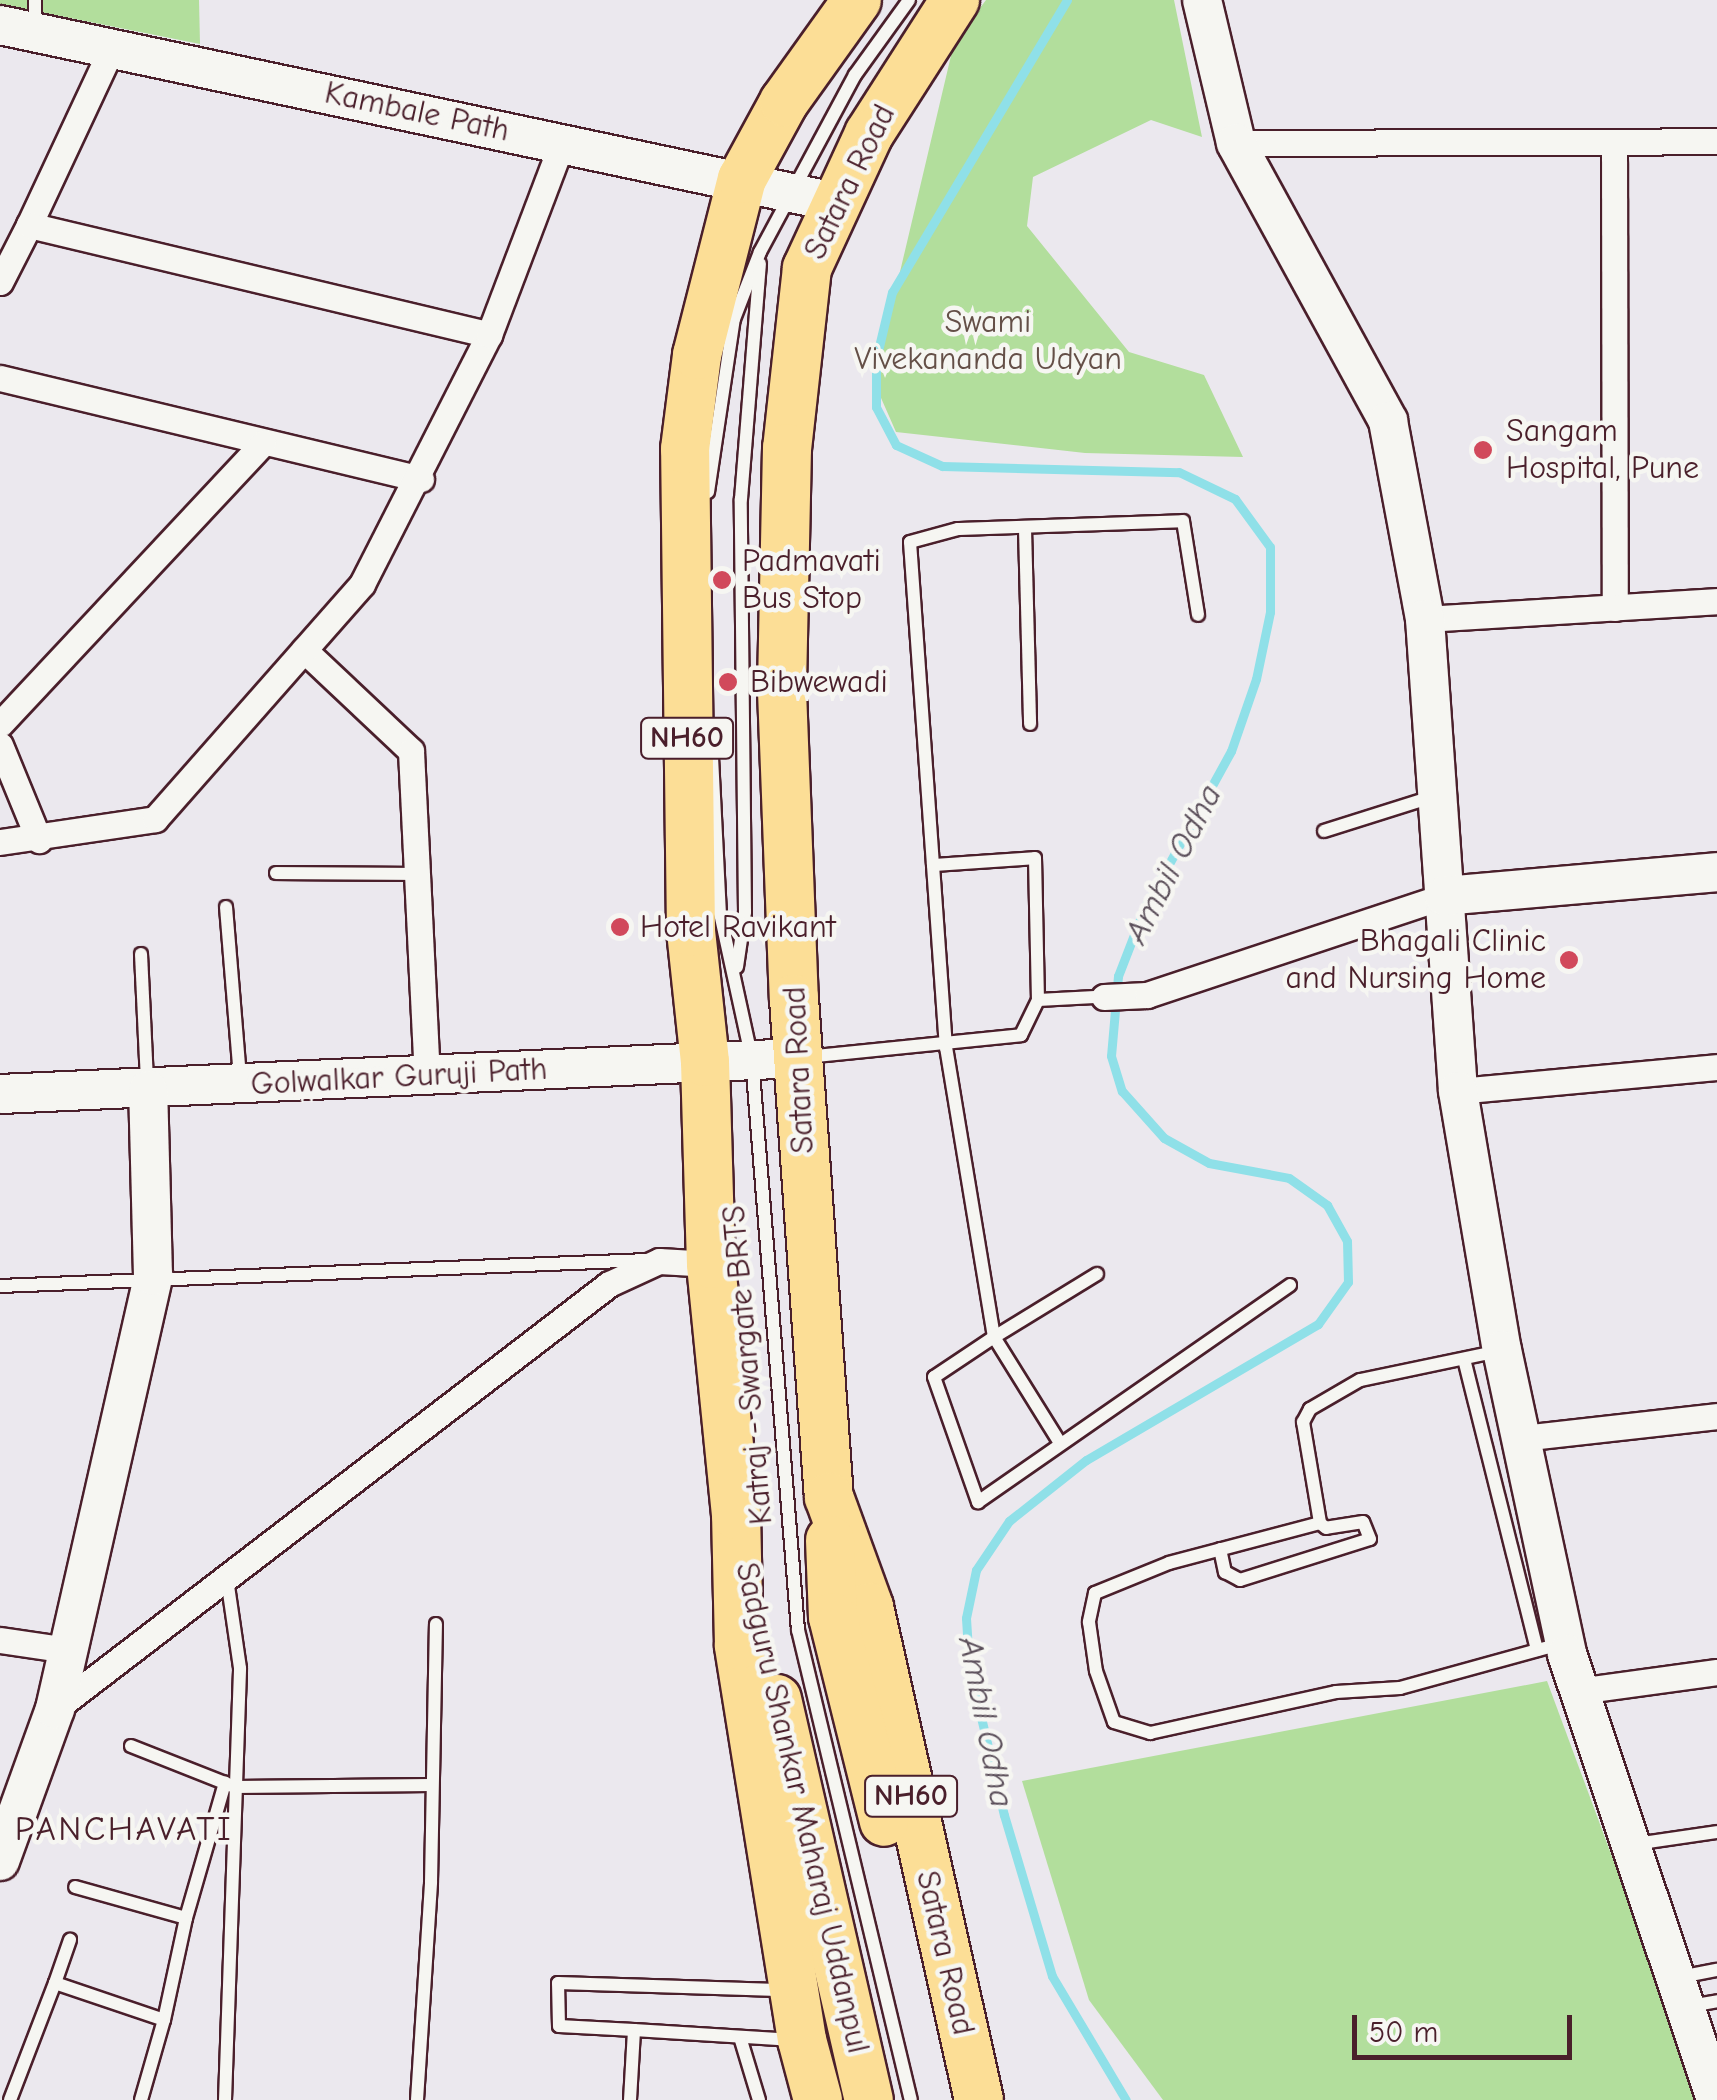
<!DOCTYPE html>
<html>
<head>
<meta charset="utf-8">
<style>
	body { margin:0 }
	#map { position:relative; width:1717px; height:2100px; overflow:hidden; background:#ebe8ee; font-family:"Comic Neue",sans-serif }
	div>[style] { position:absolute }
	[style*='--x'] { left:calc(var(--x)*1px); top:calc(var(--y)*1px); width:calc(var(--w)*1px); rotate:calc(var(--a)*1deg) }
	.green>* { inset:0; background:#b2de9c }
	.stream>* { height:9px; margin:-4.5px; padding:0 4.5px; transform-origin:4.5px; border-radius:4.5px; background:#8fe0e8 }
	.roads { filter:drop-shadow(2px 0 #4a1f2b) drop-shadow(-2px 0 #4a1f2b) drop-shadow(0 2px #4a1f2b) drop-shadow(0 -2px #4a1f2b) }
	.lane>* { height:12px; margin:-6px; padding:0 6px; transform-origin:6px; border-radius:6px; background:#f6f6f2 }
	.street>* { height:25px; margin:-12.5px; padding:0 12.5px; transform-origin:12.5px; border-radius:12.5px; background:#f6f6f2 }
	.secondary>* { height:38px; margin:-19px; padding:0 19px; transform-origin:19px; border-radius:19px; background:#f6f6f2 }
	.highway>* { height:48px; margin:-24px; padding:0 24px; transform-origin:24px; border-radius:24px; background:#fcde96 }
	.dots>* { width:28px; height:28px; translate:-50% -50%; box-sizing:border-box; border:5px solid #f6f6f2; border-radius:50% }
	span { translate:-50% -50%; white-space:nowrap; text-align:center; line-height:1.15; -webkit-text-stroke:9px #f6f6f2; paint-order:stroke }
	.shield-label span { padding:2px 8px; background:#f6f6f2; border:2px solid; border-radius:8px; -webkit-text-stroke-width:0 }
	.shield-label { font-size:30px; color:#4a1f2b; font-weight:700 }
	.street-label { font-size:32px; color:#4a1f2b }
	.park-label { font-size:32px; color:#644f47 }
	.poi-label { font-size:32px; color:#4a1f2b }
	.left { translate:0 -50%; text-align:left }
	.right { translate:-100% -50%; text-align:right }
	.water-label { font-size:35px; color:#5b4f5a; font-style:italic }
	.neighbourhood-label { font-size:35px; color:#4a1f2b; letter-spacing:2.5px }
	.scale { position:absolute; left:1352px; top:2015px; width:220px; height:45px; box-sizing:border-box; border:5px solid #4a1f2b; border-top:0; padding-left:12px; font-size:30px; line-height:35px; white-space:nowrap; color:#4a1f2b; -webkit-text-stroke:8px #f6f6f2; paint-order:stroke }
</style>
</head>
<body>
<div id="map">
	<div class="green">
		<div style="clip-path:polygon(0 0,199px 0,200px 44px,0 4px)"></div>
		<div style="clip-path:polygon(986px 0,1174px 0,1202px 137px,1151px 120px,1033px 177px,1027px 226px,1129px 352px,1204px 375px,1243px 457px,1085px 453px,896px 432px,874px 382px,954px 43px)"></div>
		<div style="clip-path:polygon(1547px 1681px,1702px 2100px,1163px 2100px,1089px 2000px,1022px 1781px)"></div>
	</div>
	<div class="stream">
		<div style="--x:1067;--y:0;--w:340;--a:120.9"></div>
		<div style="--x:892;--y:292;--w:69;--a:103.4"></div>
		<div style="--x:876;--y:359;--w:48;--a:90"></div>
		<div style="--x:876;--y:407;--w:43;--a:62.2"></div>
		<div style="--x:896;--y:445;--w:51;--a:24.5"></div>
		<div style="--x:942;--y:466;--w:237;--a:1.5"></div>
		<div style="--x:1179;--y:472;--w:62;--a:25.7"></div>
		<div style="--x:1235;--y:499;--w:59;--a:53.9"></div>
		<div style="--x:1270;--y:547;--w:65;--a:90"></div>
		<div style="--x:1270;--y:612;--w:68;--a:101.8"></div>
		<div style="--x:1256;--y:679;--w:76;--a:109.1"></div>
		<div style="--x:1231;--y:751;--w:180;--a:118.8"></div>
		<div style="--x:1144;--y:909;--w:72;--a:111.2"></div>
		<div style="--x:1118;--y:976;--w:80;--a:95"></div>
		<div style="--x:1111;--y:1056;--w:37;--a:73"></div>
		<div style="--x:1122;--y:1091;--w:63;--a:48.2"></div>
		<div style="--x:1164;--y:1138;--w:51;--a:29.1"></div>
		<div style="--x:1209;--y:1163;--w:81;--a:10.6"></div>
		<div style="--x:1289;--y:1178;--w:47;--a:35.4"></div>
		<div style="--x:1327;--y:1205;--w:41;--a:60.9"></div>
		<div style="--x:1347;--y:1241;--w:41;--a:88.6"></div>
		<div style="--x:1348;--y:1282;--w:52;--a:125.5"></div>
		<div style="--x:1318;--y:1324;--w:269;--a:149.6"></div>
		<div style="--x:1086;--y:1460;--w:98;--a:141.6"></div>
		<div style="--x:1009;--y:1521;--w:59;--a:124"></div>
		<div style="--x:976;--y:1570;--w:49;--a:101.8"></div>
		<div style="--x:966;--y:1618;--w:48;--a:86.4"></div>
		<div style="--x:969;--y:1666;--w:153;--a:76.8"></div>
		<div style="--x:1004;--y:1815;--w:168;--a:73.4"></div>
		<div style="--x:1052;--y:1976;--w:144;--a:59.2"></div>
	</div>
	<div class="roads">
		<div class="lane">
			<div style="--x:35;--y:29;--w:29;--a:-90"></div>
			<div style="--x:708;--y:492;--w:175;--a:-81.5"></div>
			<div style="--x:734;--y:319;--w:72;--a:-68.8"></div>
			<div style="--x:760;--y:252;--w:201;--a:-61.8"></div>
			<div style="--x:855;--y:75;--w:92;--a:-54.2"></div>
			<div style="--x:1025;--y:529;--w:195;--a:88.5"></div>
			<div style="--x:712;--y:757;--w:156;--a:87.1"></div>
			<div style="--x:720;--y:913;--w:150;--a:77.7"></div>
			<div style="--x:752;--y:1060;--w:572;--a:85.39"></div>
			<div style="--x:798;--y:1630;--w:483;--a:76.5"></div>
			<div style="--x:1324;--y:831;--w:116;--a:-17.5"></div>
			<div style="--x:933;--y:865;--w:102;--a:-3.9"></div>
			<div style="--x:1035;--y:858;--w:142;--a:88.8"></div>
			<div style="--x:1038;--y:1000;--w:57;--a:-3"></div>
			<div style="--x:276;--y:873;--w:141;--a:0.4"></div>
			<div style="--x:226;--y:907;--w:172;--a:85.3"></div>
			<div style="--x:141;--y:954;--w:129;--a:87.3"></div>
			<div style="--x:737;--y:967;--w:56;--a:-81.7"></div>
			<div style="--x:745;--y:912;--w:413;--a:-90.6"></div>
			<div style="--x:741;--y:499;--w:236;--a:-85.4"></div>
			<div style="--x:806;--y:1057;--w:216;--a:-5.8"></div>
			<div style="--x:1021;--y:1035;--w:39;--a:-64"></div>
			<div style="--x:1097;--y:1274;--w:121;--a:148.5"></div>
			<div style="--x:994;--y:1337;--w:293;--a:-99.4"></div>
			<div style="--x:946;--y:1048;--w:507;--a:-94.07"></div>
			<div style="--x:910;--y:542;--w:50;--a:-15.2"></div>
			<div style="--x:958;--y:529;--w:225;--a:-2"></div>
			<div style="--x:1183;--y:521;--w:95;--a:80.9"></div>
			<div style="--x:0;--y:1286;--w:647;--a:-2.3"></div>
			<div style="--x:1499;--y:1351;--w:142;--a:168.2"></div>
			<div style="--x:1360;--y:1380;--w:58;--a:149.9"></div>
			<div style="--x:1310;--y:1409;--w:15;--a:118"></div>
			<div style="--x:1303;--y:1422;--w:102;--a:80.4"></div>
			<div style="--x:1320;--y:1523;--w:156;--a:165.2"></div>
			<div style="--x:1169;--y:1563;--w:80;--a:157.9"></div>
			<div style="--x:1095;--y:1593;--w:30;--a:102"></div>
			<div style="--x:1089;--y:1622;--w:49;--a:81.9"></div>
			<div style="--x:1096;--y:1671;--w:54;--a:70.6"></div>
			<div style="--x:1114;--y:1722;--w:38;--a:17"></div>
			<div style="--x:1150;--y:1733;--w:190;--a:-12.4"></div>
			<div style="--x:1336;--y:1692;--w:64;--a:-3.6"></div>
			<div style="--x:1400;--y:1688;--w:169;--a:-15.4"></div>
			<div style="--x:1464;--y:1359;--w:300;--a:75.9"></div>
			<div style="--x:1060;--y:1443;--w:125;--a:-121.9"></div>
			<div style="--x:994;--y:1337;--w:72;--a:146.3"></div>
			<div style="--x:934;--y:1377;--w:133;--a:70.6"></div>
			<div style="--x:978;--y:1502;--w:380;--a:-34.8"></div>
			<div style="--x:1220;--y:1549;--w:24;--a:78"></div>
			<div style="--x:1225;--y:1572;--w:17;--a:28"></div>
			<div style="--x:1240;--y:1580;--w:136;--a:-17.5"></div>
			<div style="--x:1370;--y:1539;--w:18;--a:-112"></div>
			<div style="--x:1363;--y:1522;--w:37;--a:171"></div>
			<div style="--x:1326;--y:1528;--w:8;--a:-140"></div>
			<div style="--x:131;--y:1746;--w:112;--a:21.5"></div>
			<div style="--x:235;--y:1787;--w:196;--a:-0.6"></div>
			<div style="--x:1635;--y:1844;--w:83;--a:-8.3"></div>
			<div style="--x:186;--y:1918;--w:141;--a:-73.9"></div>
			<div style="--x:1680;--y:1977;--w:38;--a:-11"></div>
			<div style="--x:55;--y:1983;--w:46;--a:-70.8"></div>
			<div style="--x:1690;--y:2006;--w:27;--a:-10"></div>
			<div style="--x:634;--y:2030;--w:75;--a:-176.9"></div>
			<div style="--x:559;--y:2026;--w:43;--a:-91.3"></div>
			<div style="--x:558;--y:1983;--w:228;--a:1.8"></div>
			<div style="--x:740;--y:2037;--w:66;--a:73.2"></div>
			<div style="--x:10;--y:2100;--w:125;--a:-69"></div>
			<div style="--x:55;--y:1983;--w:115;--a:18.7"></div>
			<div style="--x:164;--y:2020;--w:104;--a:-77.8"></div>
			<div style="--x:186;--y:1918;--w:115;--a:-164.4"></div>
			<div style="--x:141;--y:2100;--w:83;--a:-74"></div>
			<div style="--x:225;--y:2100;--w:432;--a:-88"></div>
			<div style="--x:240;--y:1668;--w:90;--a:-98.3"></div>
			<div style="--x:417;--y:2100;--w:218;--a:-86.3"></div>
			<div style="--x:431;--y:1882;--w:258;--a:-88.9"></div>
			<div style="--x:630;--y:2100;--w:70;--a:-86.7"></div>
			<div style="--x:634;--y:2030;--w:160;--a:3.6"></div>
		</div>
		<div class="street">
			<div style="--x:1614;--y:142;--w:466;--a:89.9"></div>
			<div style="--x:1236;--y:143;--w:481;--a:-0.2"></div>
			<div style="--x:29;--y:225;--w:195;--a:-64.9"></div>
			<div style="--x:0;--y:282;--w:64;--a:-63"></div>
			<div style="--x:29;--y:225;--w:473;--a:13.4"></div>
			<div style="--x:0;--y:378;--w:433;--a:13.5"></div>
			<div style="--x:1425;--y:619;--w:293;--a:-3.5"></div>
			<div style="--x:304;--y:650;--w:147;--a:43.3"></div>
			<div style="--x:411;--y:751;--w:325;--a:87.2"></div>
			<div style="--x:0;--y:724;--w:385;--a:-46.9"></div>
			<div style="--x:0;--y:745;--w:103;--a:67.7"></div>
			<div style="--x:0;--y:842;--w:157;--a:-8.4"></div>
			<div style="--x:155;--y:819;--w:313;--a:-48.6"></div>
			<div style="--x:362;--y:584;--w:280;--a:-63"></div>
			<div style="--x:489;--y:335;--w:205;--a:-69.2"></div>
			<div style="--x:1104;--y:997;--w:43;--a:-2.7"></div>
			<div style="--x:1147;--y:995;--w:313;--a:-18.4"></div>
			<div style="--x:1458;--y:1091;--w:260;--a:-5.3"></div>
			<div style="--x:1522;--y:1438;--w:196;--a:-6.4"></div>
			<div style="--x:0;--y:1640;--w:69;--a:8.4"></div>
			<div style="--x:1578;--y:1691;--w:140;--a:-7.8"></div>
			<div style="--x:55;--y:1709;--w:698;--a:-37.49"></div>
			<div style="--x:609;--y:1284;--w:55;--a:-24.7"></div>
			<div style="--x:659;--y:1261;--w:52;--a:3.3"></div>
		</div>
		<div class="secondary">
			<div style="--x:1202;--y:0;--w:147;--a:76.6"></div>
			<div style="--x:1236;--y:143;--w:317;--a:61.3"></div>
			<div style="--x:1388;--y:421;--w:201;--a:79.4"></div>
			<div style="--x:1425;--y:619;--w:473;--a:86"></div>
			<div style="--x:1458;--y:1091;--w:263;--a:80.4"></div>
			<div style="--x:1502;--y:1350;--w:311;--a:77.9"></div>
			<div style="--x:1567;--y:1654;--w:470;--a:71.5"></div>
			<div style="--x:0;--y:25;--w:853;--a:11.98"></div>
			<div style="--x:1444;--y:896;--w:274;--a:-5"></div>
			<div style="--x:0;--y:1094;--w:799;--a:-2.58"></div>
			<div style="--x:0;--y:1861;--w:162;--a:-70.1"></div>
			<div style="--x:55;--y:1709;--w:444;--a:-77.2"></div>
			<div style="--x:153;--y:1276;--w:186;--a:-91.5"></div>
		</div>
		<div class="highway">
			<div style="--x:955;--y:0;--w:159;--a:122.7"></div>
			<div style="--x:869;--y:134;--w:148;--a:114.8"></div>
			<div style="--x:807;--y:268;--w:181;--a:96.3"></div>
			<div style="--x:787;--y:448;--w:243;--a:91.2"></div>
			<div style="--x:782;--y:691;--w:308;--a:87.8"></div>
			<div style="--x:794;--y:999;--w:499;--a:86"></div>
			<div style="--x:829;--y:1497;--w:117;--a:70"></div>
			<div style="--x:869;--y:1607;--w:505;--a:77.42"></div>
			<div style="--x:830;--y:1540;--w:77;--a:87.8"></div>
			<div style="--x:833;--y:1617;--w:211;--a:76"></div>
			<div style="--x:777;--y:1699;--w:411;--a:77.1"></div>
			<div style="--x:818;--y:2100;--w:62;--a:-104.9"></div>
			<div style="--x:802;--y:2040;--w:400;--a:-99.1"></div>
			<div style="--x:739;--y:1645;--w:130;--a:-91.3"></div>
			<div style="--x:736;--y:1515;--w:252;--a:-95.7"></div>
			<div style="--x:711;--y:1264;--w:202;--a:-91.7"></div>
			<div style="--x:705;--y:1062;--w:131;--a:-96.1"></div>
			<div style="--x:691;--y:932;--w:483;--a:-90.7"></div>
			<div style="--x:685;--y:449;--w:95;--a:-82.7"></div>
			<div style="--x:697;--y:355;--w:182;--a:-75.7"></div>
			<div style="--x:742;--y:179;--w:88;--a:-61.4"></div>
			<div style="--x:784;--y:102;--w:125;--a:-54.4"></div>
		</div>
	</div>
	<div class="dots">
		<div style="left:1483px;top:450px;background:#d1495b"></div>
		<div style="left:722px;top:580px;background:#d1495b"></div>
		<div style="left:728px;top:682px;background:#d1495b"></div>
		<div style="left:620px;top:927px;background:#d1495b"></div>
		<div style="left:1569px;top:960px;background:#d1495b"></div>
	</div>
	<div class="shield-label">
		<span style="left:687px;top:738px">NH60</span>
		<span style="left:911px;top:1796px">NH60</span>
	</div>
	<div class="street-label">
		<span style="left:417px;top:112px;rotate:12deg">Kambale Path</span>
		<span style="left:850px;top:182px;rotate:-64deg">Satara Road</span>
		<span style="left:799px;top:1070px;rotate:-93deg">Satara Road</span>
		<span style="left:399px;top:1077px;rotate:-3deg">Golwalkar Guruji Path</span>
		<span style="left:748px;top:1365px;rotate:-95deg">Katraj - Swargate BRTS</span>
		<span style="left:802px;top:1808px;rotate:77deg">Sadguru Shankar Maharaj Uddanpul</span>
		<span style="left:945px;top:1953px;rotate:77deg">Satara Road</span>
	</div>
	<div class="park-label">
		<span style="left:988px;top:341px">Swami<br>Vivekananda Udyan</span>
	</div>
	<div class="poi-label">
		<span class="left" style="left:1506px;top:450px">Sangam<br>Hospital, Pune</span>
		<span class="left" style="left:742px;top:580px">Padmavati<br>Bus Stop</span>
		<span class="left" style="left:750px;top:682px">Bibwewadi</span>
		<span class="left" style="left:640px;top:927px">Hotel Ravikant</span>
		<span class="right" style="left:1546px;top:960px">Bhagali Clinic<br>and Nursing Home</span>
	</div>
	<div class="water-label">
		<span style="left:1173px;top:864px;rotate:-63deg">Ambil Odha</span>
		<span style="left:986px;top:1722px;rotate:79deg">Ambil Odha</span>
	</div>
	<div class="neighbourhood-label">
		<span style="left:124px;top:1829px">PANCHAVATI</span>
	</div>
	<div class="scale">50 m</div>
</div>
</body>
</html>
